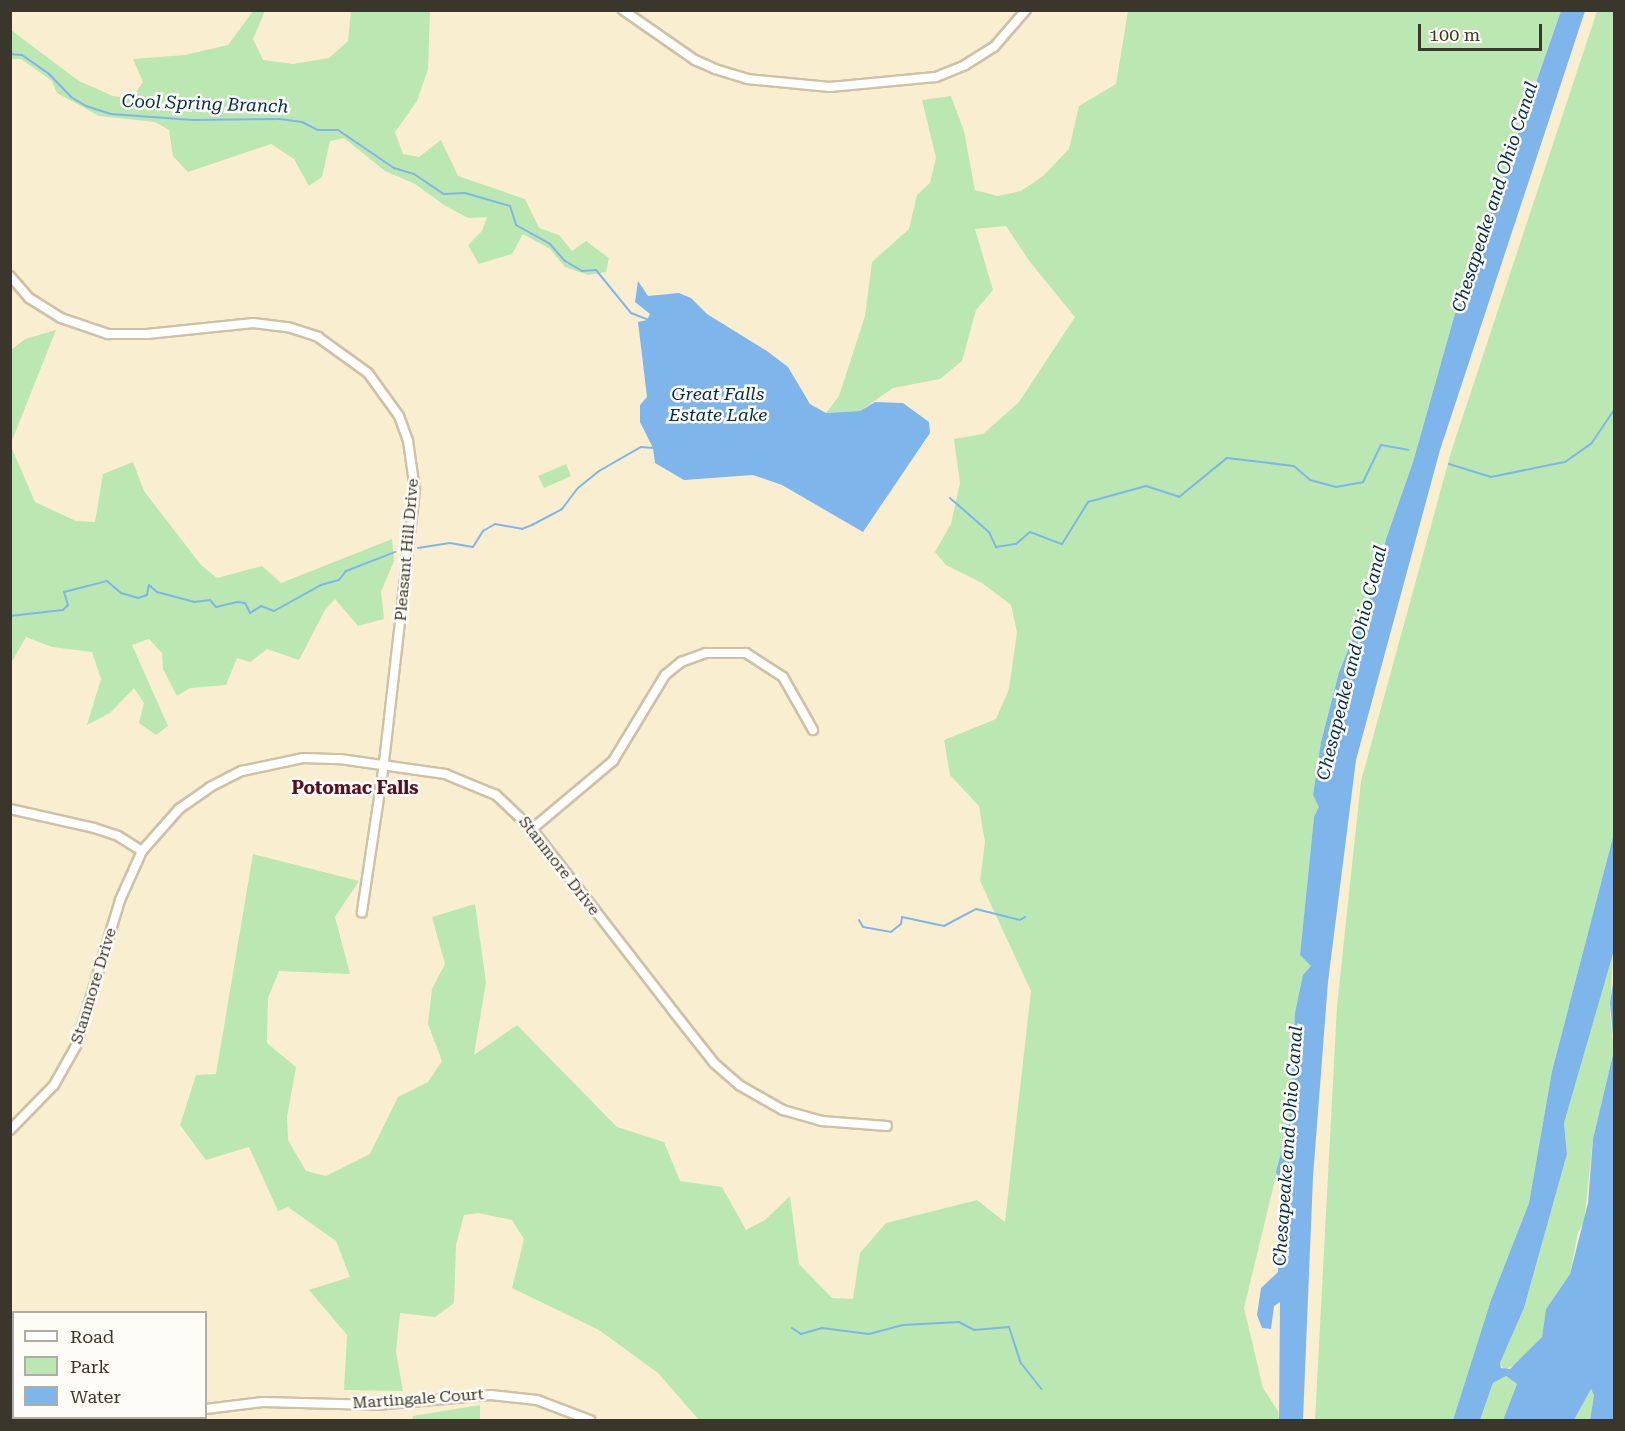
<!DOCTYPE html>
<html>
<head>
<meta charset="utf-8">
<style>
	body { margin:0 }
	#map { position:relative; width:1625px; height:1431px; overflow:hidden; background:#faeed1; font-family:"Roboto Serif",serif }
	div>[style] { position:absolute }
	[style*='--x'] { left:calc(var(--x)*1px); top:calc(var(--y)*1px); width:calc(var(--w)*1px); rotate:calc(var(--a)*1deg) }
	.green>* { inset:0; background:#bbe7b2 }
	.water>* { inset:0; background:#7eb6eb }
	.stream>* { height:2px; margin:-1px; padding:0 1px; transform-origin:1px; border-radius:1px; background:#7eb6eb }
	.roads { filter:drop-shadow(2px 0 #cec2a6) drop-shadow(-2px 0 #cec2a6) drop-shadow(0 2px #cec2a6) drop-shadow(0 -2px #cec2a6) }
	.street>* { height:8px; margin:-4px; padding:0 4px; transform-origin:4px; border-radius:4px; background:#fff }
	span { translate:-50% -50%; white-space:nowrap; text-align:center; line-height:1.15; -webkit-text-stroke:5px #fefcf6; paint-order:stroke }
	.street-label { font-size:16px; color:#3b362b }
	.water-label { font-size:18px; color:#002b4c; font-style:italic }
	.neighbourhood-label { font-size:18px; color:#551022; font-weight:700 }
	.frame { position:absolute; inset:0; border:12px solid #3b362b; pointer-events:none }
	.legend { position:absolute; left:12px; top:1311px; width:195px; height:108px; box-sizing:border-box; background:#fefcf6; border:2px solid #b0ada5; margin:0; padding:8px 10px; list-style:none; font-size:18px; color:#3b362b }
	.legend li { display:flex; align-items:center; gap:12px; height:30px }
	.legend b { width:30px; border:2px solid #b0ada5 }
	.scale { position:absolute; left:1418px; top:24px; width:124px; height:27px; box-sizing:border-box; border:3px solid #3b362b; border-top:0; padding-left:8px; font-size:18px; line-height:21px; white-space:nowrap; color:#3b362b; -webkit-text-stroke:4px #fefcf6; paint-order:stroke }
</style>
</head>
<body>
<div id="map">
	<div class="green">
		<div style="clip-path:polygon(253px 11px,265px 11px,253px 39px,263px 60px,293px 64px,329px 58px,348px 41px,351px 11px,430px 11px,428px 69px,417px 101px,395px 132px,403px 154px,419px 157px,441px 140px,458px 176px,525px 199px,539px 228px,559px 235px,572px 251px,586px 241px,609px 258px,606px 272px,588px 275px,565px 267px,550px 249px,523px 234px,512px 254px,479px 264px,468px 245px,482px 231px,487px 217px,468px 218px,444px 205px,415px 184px,385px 171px,344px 138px,330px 141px,322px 177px,309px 186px,294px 159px,271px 144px,188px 172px,173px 156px,169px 130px,155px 122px,99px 116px,57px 93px,52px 81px,21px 59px,11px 59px,11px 30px,79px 81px,113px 96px,131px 99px,143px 82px,133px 59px,185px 55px,228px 45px)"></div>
		<div style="clip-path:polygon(1128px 11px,1561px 11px,1454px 317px,1413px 462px,1386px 539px,1377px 580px,1339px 672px,1321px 742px,1313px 795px,1320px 807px,1314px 817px,1300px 955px,1311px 966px,1295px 1013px,1289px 1122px,1244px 1308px,1263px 1388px,1278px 1411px,1279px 1420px,699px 1420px,658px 1373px,599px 1330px,512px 1288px,524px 1239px,512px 1220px,478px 1213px,464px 1215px,456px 1245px,454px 1303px,435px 1317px,400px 1313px,396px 1352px,403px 1391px,344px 1390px,347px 1335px,309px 1290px,350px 1277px,336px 1241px,288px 1207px,278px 1211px,249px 1147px,206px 1160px,180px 1125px,196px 1075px,216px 1074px,253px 854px,359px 881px,335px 917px,350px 974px,279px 971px,268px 998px,267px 1043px,296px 1067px,287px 1117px,288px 1140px,306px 1171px,326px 1176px,370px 1154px,398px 1097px,428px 1082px,442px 1061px,428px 1024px,432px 989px,445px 964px,432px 917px,475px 904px,486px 982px,474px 1055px,517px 1025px,617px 1127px,664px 1142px,680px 1181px,722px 1187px,746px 1230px,765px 1220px,790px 1196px,799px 1264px,832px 1298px,853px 1299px,860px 1253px,886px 1223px,977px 1200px,1005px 1222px,1031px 991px,980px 881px,985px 842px,979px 806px,950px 775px,944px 740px,996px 719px,1009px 689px,1017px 632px,1011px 605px,982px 583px,946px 565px,935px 552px,951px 524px,960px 483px,954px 439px,983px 434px,1019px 402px,1075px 317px,1030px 262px,1006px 226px,975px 229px,993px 290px,976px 310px,962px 361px,940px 379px,893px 388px,860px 411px,826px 413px,839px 396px,865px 316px,872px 262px,909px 229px,917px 195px,930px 183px,936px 158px,922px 100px,951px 96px,964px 131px,975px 190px,998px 196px,1021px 191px,1043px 176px,1069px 149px,1079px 106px,1116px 84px)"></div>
		<div style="clip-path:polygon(1597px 11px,1614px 11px,1614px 833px,1552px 1071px,1529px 1203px,1491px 1300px,1453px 1420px,1315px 1420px,1337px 1006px,1361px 781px,1452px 449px)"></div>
		<div style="clip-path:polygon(56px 330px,11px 443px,11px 350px,25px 339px)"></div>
		<div style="clip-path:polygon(10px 444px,35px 502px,76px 521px,95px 522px,103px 474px,133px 462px,144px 491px,201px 565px,217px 578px,262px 566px,281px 583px,392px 539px,394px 561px,381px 592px,384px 619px,358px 626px,335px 599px,325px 610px,299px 660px,267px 649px,250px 662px,237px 658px,226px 685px,190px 688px,177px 696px,163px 669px,162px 653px,149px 639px,132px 645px,168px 726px,156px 735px,139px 723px,144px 703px,134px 688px,110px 713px,87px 725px,101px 679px,92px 652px,52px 647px,26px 637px,11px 663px)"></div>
		<div style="clip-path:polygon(566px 464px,571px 476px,544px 488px,538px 476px)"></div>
		<div style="clip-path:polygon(1613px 950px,1610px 1015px,1614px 1050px,1593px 1139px,1584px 1223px,1578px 1232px,1570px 1274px,1546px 1309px,1542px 1337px,1517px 1364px,1504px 1370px,1500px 1363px,1524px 1308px,1567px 1154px,1564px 1123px)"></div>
		<div style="clip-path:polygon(1506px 1376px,1517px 1384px,1503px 1420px,1480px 1420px,1493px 1383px)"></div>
		<div style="clip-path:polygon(1591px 1389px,1594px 1395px,1590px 1420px,1574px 1420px)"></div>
		<div style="clip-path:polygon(480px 1405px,480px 1420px,413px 1420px,413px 1416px)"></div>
	</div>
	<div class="water">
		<div style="clip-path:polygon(1561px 11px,1585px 11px,1440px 450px,1356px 760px,1328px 982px,1313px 1177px,1303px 1420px,1279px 1420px,1280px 1302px,1274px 1306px,1271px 1329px,1262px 1328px,1257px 1315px,1261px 1288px,1278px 1272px,1277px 1230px,1285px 1195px,1276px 1172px,1289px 1122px,1295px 1013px,1303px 975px,1311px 966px,1300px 955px,1314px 817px,1319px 807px,1313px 795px,1321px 742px,1339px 672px,1377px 580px,1386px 539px,1413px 462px,1454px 317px)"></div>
		<div style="clip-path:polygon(638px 281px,648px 296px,679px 293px,691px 298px,707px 314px,767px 351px,788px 367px,810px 404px,826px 413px,860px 411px,875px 402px,903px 403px,929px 422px,930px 433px,863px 532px,782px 485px,753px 475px,684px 480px,655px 463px,653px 448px,640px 422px,640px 405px,647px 397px,638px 322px,647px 320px,650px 314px,635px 302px)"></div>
		<div style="clip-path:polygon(1614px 833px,1614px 950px,1564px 1123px,1567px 1154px,1524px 1308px,1500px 1363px,1501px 1368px,1510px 1369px,1542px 1337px,1546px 1309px,1570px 1274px,1588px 1203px,1593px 1139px,1614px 1050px,1614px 1420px,1590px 1420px,1594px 1395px,1591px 1389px,1574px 1420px,1503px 1420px,1517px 1384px,1506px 1376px,1493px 1383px,1480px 1420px,1453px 1420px,1491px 1300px,1529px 1203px,1552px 1071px)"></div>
		<div style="clip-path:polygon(1614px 976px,1614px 1047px,1610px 1003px)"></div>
	</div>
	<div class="stream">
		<div style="--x:10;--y:54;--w:12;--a:5"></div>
		<div style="--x:22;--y:55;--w:33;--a:35"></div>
		<div style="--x:49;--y:74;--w:32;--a:46"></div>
		<div style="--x:71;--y:97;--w:17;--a:31"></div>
		<div style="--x:86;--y:106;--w:26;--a:18"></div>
		<div style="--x:111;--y:114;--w:82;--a:4.2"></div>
		<div style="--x:193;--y:120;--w:87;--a:-0.7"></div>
		<div style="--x:280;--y:119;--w:22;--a:8"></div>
		<div style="--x:302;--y:122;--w:18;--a:27"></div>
		<div style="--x:318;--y:130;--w:20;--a:0"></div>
		<div style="--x:338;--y:130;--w:68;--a:34.2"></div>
		<div style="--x:394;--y:168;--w:21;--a:17"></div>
		<div style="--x:414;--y:174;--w:36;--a:34"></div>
		<div style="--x:444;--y:194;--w:21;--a:-3"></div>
		<div style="--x:465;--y:193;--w:47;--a:16.1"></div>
		<div style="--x:510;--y:206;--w:20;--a:72"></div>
		<div style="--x:516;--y:225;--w:39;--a:29"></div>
		<div style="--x:550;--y:244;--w:23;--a:49"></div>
		<div style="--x:565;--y:261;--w:20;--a:30"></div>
		<div style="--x:582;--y:271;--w:14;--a:-4"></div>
		<div style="--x:596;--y:270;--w:55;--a:50.9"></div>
		<div style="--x:631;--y:313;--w:19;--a:21"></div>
		<div style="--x:1449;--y:464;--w:44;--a:17.2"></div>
		<div style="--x:1491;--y:477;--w:76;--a:-11.5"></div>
		<div style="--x:1565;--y:462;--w:32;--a:-35"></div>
		<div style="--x:1591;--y:444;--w:41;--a:-55.9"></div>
		<div style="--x:950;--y:498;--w:52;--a:41.1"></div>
		<div style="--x:989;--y:532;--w:17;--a:65"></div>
		<div style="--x:996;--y:547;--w:20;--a:-9"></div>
		<div style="--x:1016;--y:544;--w:18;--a:-41"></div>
		<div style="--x:1030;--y:532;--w:34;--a:21"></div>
		<div style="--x:1062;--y:544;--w:49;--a:-58.2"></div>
		<div style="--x:1088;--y:502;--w:60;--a:-15.4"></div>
		<div style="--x:1146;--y:486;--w:35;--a:18"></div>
		<div style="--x:1179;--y:497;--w:62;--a:-39.1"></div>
		<div style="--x:1227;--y:458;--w:67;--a:6.8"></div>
		<div style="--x:1294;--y:466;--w:21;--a:41"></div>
		<div style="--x:1310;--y:480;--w:27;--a:15"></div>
		<div style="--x:1336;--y:487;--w:27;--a:-10"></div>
		<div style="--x:1363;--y:482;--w:41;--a:-64.1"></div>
		<div style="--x:1381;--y:445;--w:28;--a:10"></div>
		<div style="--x:418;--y:548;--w:32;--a:-9"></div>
		<div style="--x:450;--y:543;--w:23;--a:10"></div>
		<div style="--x:473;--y:547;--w:19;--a:-58"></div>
		<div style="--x:483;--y:531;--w:14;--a:-30"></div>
		<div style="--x:495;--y:524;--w:27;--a:10"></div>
		<div style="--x:522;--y:529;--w:11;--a:-22"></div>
		<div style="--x:532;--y:525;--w:34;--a:-28"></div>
		<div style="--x:562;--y:509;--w:26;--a:-53"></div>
		<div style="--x:578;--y:488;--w:27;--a:-39"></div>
		<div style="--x:599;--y:471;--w:48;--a:-29.7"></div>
		<div style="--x:641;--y:447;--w:13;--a:4"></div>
		<div style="--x:10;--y:616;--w:53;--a:-6.5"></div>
		<div style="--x:63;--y:610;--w:7;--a:-45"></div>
		<div style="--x:68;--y:605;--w:14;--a:-107"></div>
		<div style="--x:64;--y:592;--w:44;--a:-14.3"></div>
		<div style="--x:107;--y:581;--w:18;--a:41"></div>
		<div style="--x:121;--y:593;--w:18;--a:16"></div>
		<div style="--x:138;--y:598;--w:9;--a:-18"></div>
		<div style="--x:147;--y:595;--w:10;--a:-79"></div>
		<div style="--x:149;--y:585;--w:11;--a:41"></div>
		<div style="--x:157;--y:592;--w:38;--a:15"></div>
		<div style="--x:194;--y:602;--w:16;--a:-7"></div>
		<div style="--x:210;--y:600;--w:9;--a:49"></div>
		<div style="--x:216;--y:607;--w:23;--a:-13"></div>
		<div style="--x:238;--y:602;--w:7;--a:8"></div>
		<div style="--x:245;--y:603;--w:11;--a:63"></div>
		<div style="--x:250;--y:613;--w:13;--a:-32"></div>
		<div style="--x:261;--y:606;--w:14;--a:21"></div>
		<div style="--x:274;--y:611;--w:54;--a:-29"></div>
		<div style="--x:321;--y:585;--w:19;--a:-16"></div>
		<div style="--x:339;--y:580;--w:11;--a:-52"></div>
		<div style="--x:346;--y:571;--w:53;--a:-21.2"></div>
		<div style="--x:859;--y:920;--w:8;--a:60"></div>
		<div style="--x:863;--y:927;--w:28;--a:10"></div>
		<div style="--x:891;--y:932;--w:13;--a:-39"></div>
		<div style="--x:901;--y:924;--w:7;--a:-82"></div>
		<div style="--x:902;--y:917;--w:43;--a:12.1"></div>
		<div style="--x:944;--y:926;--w:36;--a:-28"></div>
		<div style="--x:976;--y:909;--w:45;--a:14"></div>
		<div style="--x:1020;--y:920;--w:6;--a:-31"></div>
		<div style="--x:792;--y:1328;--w:11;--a:34"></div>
		<div style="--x:801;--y:1334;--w:22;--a:-16"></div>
		<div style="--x:822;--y:1328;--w:47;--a:7.3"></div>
		<div style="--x:869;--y:1334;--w:35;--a:-15"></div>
		<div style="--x:903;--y:1325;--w:56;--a:-3.1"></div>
		<div style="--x:959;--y:1322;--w:17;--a:28"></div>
		<div style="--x:974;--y:1330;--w:35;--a:-5"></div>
		<div style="--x:1009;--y:1327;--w:38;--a:72"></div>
		<div style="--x:1021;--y:1363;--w:33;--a:52"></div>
	</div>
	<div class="roads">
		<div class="street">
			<div style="--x:623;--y:10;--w:88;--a:34.8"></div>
			<div style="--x:695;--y:60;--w:22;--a:24"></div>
			<div style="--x:715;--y:69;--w:34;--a:17"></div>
			<div style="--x:747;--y:79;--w:83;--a:5.5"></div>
			<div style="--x:830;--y:87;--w:106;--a:-5.4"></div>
			<div style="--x:936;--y:77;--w:31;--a:-22"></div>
			<div style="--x:965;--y:65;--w:34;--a:-32"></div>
			<div style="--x:994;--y:47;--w:49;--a:-49.1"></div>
			<div style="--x:10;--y:276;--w:29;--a:49"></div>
			<div style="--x:29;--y:298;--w:38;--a:32"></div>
			<div style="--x:61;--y:318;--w:50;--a:18.8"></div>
			<div style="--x:108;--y:334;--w:39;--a:0"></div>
			<div style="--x:147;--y:334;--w:107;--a:-5.9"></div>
			<div style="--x:253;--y:323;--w:35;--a:7"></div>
			<div style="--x:288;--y:327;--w:32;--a:18"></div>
			<div style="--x:318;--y:337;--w:62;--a:35.8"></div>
			<div style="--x:368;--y:373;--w:53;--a:54.2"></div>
			<div style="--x:399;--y:416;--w:27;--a:70"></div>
			<div style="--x:408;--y:441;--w:49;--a:81.9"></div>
			<div style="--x:415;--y:490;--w:276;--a:96.5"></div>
			<div style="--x:384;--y:764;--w:150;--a:98.5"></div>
			<div style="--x:10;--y:809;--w:86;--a:12.7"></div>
			<div style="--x:94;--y:828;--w:25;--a:18"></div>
			<div style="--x:118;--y:836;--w:28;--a:32"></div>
			<div style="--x:532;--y:829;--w:106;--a:-40"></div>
			<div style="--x:613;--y:761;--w:100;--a:-58.8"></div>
			<div style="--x:665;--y:675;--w:21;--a:-39"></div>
			<div style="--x:681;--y:662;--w:27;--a:-20"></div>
			<div style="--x:706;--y:653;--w:40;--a:0"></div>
			<div style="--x:746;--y:653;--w:44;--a:33"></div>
			<div style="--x:783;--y:677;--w:61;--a:60.5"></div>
			<div style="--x:10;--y:1130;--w:63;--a:-45.6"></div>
			<div style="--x:54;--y:1085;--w:45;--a:-60.6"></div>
			<div style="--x:76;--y:1046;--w:152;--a:-73.2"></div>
			<div style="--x:120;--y:900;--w:54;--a:-65.8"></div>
			<div style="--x:142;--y:851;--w:56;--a:-48.6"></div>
			<div style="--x:179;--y:809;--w:38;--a:-35"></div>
			<div style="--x:210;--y:787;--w:36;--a:-27"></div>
			<div style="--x:242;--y:771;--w:62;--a:-12"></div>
			<div style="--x:303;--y:758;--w:37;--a:2"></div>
			<div style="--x:340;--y:759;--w:106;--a:8.1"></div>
			<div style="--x:445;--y:774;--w:55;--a:22.4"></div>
			<div style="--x:496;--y:795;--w:50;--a:43.4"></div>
			<div style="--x:532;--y:829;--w:230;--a:52.2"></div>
			<div style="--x:673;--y:1011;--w:66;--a:51.7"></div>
			<div style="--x:714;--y:1063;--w:33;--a:41"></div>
			<div style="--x:739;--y:1085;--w:51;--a:29.6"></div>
			<div style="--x:783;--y:1110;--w:41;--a:15.8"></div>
			<div style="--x:822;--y:1121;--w:65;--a:4.4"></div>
			<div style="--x:206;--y:1409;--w:57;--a:-7"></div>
			<div style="--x:263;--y:1402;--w:113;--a:1.5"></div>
			<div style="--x:376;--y:1405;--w:115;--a:-5"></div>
			<div style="--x:491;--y:1395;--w:46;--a:6.2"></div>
			<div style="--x:537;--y:1400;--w:57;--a:20.7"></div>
			<div style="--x:162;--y:1420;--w:11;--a:-10"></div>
		</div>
	</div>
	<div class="street-label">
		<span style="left:407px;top:550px;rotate:-85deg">Pleasant Hill Drive</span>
		<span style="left:559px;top:866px;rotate:52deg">Stanmore Drive</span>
		<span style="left:94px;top:986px;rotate:-73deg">Stanmore Drive</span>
		<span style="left:418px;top:1399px;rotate:-4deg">Martingale Court</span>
	</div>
	<div class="water-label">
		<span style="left:205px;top:104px;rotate:2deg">Cool Spring Branch</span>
		<span style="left:1495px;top:197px;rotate:-72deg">Chesapeake and Ohio Canal</span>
		<span style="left:718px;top:405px">Great Falls<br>Estate Lake</span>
		<span style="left:1352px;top:663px;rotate:-76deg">Chesapeake and Ohio Canal</span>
		<span style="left:1288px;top:1146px;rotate:-86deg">Chesapeake and Ohio Canal</span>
	</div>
	<div class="neighbourhood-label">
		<span style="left:355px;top:788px">Potomac Falls</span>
	</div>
	<div class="frame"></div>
	<ul class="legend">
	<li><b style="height:8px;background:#fff"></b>Road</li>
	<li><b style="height:16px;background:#bbe7b2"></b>Park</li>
	<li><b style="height:16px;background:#7eb6eb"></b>Water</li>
	</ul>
	<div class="scale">100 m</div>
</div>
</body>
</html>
